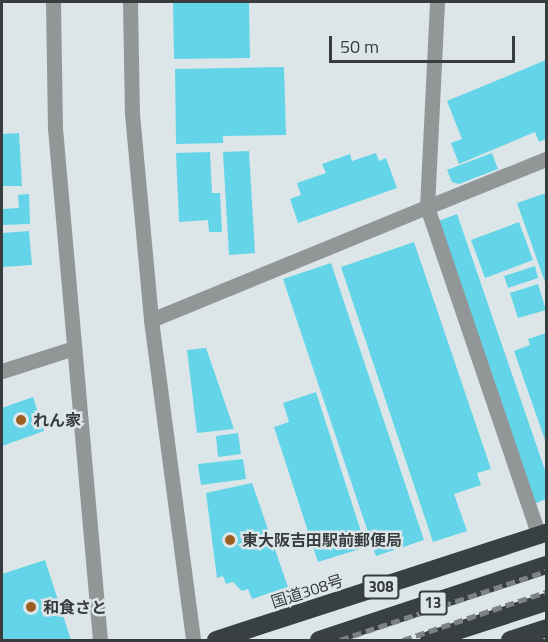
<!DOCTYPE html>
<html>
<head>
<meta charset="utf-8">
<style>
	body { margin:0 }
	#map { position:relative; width:548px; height:642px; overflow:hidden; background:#dce6e8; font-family:"Titillium Web","Noto Sans JP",sans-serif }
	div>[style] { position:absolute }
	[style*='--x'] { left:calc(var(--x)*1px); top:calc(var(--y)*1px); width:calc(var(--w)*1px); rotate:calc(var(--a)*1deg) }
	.building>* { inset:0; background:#64d4e8 }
	.minor>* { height:15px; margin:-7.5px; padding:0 7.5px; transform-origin:7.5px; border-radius:7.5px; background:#929697 }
	.highway>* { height:18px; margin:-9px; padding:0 9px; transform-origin:9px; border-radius:9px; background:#394042 }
	.rail>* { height:4.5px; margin-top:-2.25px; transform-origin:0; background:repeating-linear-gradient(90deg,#7d8384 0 9px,transparent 0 13.5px) }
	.dots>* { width:16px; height:16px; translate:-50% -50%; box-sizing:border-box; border:3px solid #dce6e8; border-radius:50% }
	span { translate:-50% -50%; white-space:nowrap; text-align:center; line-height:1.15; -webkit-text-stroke:5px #dce6e8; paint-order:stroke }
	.shield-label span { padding:2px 4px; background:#dce6e8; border:2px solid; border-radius:4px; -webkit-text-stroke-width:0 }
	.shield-label { font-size:15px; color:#383c3c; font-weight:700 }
	.poi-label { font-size:16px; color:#383c3c; font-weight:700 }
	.left { translate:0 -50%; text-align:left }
	.street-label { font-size:16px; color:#383c3c }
	.frame { position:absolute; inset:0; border:3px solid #383c3c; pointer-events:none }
	.scale { position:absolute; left:329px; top:36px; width:186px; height:27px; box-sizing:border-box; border:3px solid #383c3c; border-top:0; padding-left:8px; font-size:18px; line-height:21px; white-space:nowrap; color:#383c3c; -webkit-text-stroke:4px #dce6e8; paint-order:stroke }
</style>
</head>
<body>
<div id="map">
	<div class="building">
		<div style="clip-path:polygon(173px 2px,249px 2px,250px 58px,174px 59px)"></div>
		<div style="clip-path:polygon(546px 60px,546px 139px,539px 142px,535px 132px,459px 164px,451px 143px,462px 139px,447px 101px)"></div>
		<div style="clip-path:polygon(284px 67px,286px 135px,223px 136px,223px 143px,176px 144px,175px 69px)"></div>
		<div style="clip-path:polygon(19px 133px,22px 186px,2px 186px,2px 134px)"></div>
		<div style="clip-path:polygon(249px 151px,255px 253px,229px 255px,223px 152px)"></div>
		<div style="clip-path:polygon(210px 152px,212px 193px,220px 193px,222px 232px,209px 232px,208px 220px,179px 222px,176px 153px)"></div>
		<div style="clip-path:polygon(376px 153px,379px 161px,386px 158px,397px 188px,298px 223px,290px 199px,301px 195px,297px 183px,326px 173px,322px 164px,350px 154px,352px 161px)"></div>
		<div style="clip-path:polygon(492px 153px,498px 169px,459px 184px,452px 182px,447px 170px)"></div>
		<div style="clip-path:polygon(546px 193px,546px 285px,517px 203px)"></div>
		<div style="clip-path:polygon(29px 194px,30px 224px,2px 225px,2px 209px,19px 208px,18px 195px)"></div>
		<div style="clip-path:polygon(457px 214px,546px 473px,546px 499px,534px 504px,436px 222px)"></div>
		<div style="clip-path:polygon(519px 222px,533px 260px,485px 278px,471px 240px)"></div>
		<div style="clip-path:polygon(29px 231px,32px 265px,2px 267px,2px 233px)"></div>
		<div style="clip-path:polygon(414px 242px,491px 469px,477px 473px,481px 485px,454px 494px,467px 531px,433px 542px,341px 267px)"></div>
		<div style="clip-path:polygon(331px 263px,424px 540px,376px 556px,283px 279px)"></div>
		<div style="clip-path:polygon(535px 266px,538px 278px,508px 288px,504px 276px)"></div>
		<div style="clip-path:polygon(538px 284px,546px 310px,518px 318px,510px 293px)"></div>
		<div style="clip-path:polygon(546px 333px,546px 443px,514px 351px,530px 345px,528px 339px)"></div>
		<div style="clip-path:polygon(206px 348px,234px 429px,197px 433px,187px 350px)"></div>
		<div style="clip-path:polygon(316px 392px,366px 547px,318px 562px,274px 427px,289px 422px,283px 403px)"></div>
		<div style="clip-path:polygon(33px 397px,44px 431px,2px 446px,2px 408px)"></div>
		<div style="clip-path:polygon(238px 433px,241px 454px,218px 457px,216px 436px)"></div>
		<div style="clip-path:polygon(243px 459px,246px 479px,201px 485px,198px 464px)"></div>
		<div style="clip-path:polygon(252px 483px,288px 587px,252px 599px,248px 589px,242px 591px,233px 582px,226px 584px,223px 576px,217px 578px,206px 493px)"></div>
		<div style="clip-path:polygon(45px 560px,71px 640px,2px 640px,2px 574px)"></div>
	</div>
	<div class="minor">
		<div style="--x:53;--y:2;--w:126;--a:89.1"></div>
		<div style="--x:55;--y:128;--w:514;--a:84.98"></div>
		<div style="--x:130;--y:2;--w:112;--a:89"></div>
		<div style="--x:132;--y:114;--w:207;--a:84.7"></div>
		<div style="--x:151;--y:320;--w:323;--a:82.5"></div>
		<div style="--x:151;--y:320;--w:298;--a:-22.3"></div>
		<div style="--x:427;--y:207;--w:205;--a:-87.2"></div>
		<div style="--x:2;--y:371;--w:76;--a:-17.7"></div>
		<div style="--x:539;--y:536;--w:348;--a:-108.8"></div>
		<div style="--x:427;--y:207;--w:128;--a:-22"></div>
	</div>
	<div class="highway">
		<div style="--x:216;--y:640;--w:347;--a:-18"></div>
		<div style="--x:319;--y:640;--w:239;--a:-18.3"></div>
		<div style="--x:429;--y:640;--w:123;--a:-18"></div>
		<div style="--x:510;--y:640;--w:38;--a:-18"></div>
	</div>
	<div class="rail">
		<div style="--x:340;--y:640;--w:217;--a:-18.5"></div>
		<div style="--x:403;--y:640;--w:151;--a:-18.6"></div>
	</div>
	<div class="dots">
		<div style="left:21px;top:420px;background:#9b5e22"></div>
		<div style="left:230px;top:540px;background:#9b5e22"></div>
		<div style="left:31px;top:607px;background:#9b5e22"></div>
	</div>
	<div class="shield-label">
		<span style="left:381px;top:587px">308</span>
		<span style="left:433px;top:603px">13</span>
	</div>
	<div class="poi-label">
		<span class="left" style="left:33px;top:420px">れん家</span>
		<span class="left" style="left:242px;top:540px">東大阪吉田駅前郵便局</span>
		<span class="left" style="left:43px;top:607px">和食さと</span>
	</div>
	<div class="street-label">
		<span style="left:307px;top:591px;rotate:-18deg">国道308号</span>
	</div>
	<div class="frame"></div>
	<div class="scale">50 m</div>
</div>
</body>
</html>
